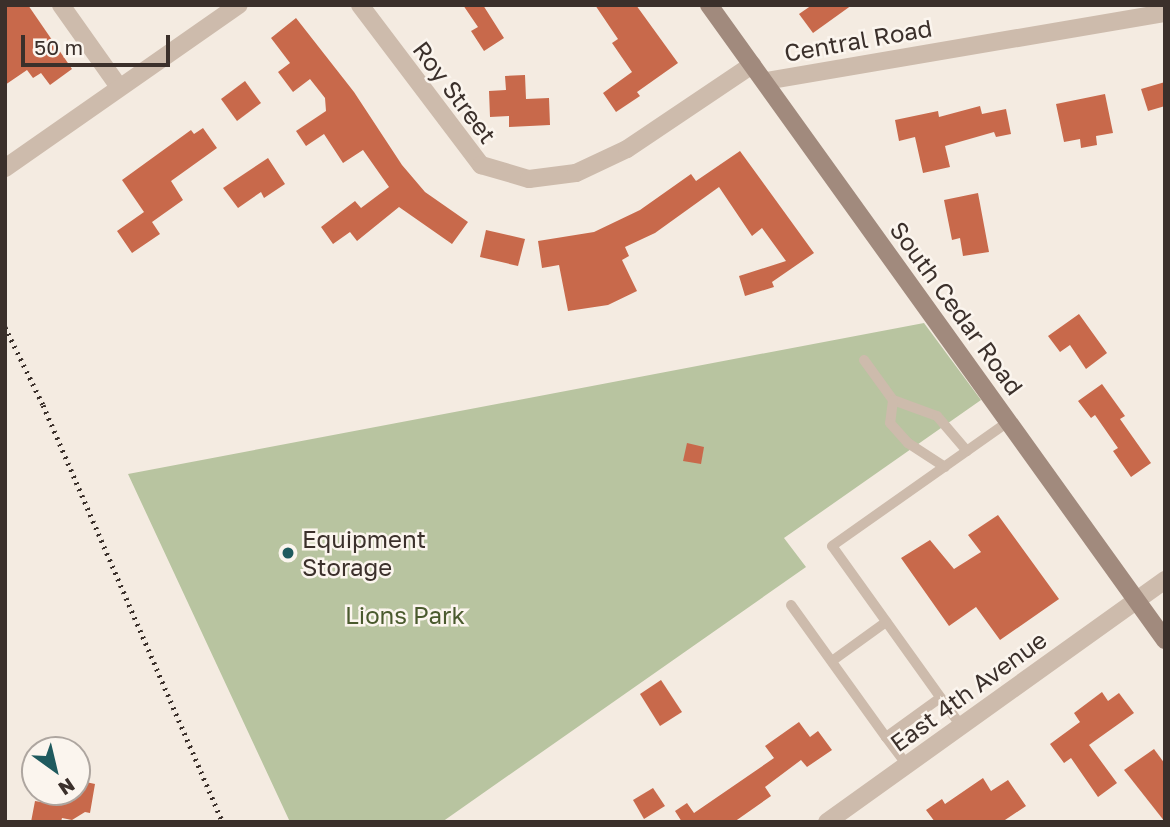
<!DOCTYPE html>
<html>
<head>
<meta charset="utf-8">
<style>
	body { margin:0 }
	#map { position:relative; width:1170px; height:827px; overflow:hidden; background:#f4ebe1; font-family:"Golos Text",sans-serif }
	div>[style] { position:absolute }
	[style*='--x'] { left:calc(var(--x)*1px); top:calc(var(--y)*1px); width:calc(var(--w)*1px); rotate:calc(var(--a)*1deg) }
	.green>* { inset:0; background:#b8c4a0 }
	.building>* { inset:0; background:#c8694b }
	.service>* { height:10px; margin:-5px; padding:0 5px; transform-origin:5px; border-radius:5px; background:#cdbbac }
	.minor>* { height:18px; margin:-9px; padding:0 9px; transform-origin:9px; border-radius:9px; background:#cdbbac }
	.secondary>* { height:18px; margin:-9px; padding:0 9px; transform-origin:9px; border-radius:9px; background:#a18a7d }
	.rail>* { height:5px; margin-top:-2.5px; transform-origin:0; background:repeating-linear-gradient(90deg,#3b302b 0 2px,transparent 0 7px) }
	.dots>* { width:19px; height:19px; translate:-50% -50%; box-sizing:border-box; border:4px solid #fbf5ee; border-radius:50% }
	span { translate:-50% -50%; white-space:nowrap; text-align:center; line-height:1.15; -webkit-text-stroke:5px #fbf5ee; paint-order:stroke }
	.street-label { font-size:24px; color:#3b302b }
	.poi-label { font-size:24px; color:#3b302b }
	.left { translate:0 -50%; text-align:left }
	.park-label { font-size:24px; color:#4a5a2e }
	.frame { position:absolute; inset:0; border:7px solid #3b302b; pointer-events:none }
	.north { position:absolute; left:21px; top:736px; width:70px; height:70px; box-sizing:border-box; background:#fbf5ee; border:2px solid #aea6a0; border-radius:50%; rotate:146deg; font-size:19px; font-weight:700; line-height:28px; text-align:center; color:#3b302b }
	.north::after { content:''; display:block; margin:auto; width:24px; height:32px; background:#1f5a5e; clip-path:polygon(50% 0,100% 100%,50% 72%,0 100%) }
	.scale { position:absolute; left:21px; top:35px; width:149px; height:32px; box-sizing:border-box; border:4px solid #3b302b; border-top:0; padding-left:9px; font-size:21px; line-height:24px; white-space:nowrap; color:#3b302b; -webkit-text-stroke:5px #fbf5ee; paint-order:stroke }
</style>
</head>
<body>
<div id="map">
	<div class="green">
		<div style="clip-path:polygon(924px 323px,981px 400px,784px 538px,806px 567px,442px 822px,290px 822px,128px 474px)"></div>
	</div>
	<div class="building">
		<div style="clip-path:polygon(5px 5px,28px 5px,72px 69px,50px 85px,41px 73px,33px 78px,27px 70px,5px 85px)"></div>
		<div style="clip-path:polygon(463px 5px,483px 5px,504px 38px,484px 51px,471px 31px,478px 27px)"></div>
		<div style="clip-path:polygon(595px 5px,636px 5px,678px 63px,637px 92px,640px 96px,616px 112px,603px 93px,632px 72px,612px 43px,618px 39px)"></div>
		<div style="clip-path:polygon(812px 5px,852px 5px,813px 33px,799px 14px)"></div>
		<div style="clip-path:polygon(296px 18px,354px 92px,402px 165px,425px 192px,468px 222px,452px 244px,399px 207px,357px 241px,350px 232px,333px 244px,321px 227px,355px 201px,361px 208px,389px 187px,363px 150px,343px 163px,324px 134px,306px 146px,296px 131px,326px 111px,325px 98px,310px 79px,293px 92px,278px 72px,290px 63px,271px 38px)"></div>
		<div style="clip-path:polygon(525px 75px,526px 99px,549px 98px,550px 125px,509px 127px,509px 116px,490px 117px,489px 91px,506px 90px,505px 76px)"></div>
		<div style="clip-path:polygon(245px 81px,261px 103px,237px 121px,221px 99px)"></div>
		<div style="clip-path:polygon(1165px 82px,1165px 106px,1148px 111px,1141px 89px)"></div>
		<div style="clip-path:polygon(1105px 94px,1113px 133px,1096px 136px,1097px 145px,1081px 148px,1080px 139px,1064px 142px,1056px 104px)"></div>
		<div style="clip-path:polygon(980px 106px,982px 114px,1006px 109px,1011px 134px,996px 137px,994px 132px,945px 146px,950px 167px,923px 173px,915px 137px,899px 141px,895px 120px,938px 111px,939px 117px)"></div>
		<div style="clip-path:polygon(203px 128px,217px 148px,171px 181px,183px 200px,152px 222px,160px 234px,132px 253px,117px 231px,144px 212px,122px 180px,191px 130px,194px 134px)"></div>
		<div style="clip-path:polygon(740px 151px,814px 253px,772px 282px,774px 287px,745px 296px,739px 276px,786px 261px,762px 228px,752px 236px,719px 187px,655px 233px,625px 247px,629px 256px,622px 260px,637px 291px,608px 305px,568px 311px,559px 265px,542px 268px,538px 241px,594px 232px,640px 210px,691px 174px,696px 181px)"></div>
		<div style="clip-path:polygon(268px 158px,285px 184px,264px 198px,261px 192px,238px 208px,223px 188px)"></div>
		<div style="clip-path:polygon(978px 193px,989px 252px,963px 256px,960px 238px,952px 240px,944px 200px)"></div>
		<div style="clip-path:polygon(486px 230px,525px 239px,518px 266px,480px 257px)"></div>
		<div style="clip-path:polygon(1079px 314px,1107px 353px,1086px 369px,1070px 345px,1060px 352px,1048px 336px)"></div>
		<div style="clip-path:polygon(1102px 384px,1125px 416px,1120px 419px,1151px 463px,1131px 477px,1113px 451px,1118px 448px,1095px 415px,1091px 418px,1078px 401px)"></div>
		<div style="clip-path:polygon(687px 443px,704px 447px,701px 464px,683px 461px)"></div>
		<div style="clip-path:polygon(998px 515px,1059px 599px,1000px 640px,976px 607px,949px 626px,901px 558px,930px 540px,954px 569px,981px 552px,968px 535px)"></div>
		<div style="clip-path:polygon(661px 680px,682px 712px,660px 726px,640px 694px)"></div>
		<div style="clip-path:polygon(1102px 692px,1108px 701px,1119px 693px,1134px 713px,1089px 745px,1117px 783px,1098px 797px,1071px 758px,1064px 763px,1050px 744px,1080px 722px,1074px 713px)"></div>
		<div style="clip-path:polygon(799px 722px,810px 737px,818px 731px,832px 750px,807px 767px,801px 760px,765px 787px,771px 796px,734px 822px,682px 822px,675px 811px,687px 803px,694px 813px,774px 758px,765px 746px)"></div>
		<div style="clip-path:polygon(1154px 749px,1165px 764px,1165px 822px,1124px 770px)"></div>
		<div style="clip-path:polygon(983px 778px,991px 791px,1008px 780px,1026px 806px,1002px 822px,935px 822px,926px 810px,942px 799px,945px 804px)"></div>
		<div style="clip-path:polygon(77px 780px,95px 784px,90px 813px,85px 812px,72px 820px,62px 818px,61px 822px,31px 822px,35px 801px,41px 802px,43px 792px,77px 792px)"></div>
		<div style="clip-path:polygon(653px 788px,665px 806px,644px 819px,633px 800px)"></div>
	</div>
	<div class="service">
		<div style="--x:864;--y:360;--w:49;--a:54.1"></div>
		<div style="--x:893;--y:400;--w:47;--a:20"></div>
		<div style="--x:937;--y:416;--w:46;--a:49.4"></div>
		<div style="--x:893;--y:400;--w:23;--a:97"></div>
		<div style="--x:890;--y:423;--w:27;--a:48"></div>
		<div style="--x:908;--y:443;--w:44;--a:33"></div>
		<div style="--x:791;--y:605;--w:163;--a:54.3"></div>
		<div style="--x:832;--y:661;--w:67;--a:-35.8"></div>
		<div style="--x:961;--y:726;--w:221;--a:-125.6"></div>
		<div style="--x:832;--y:546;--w:215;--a:-35.2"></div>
		<div style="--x:907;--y:765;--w:35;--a:-127"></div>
		<div style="--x:886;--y:737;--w:67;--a:-35.8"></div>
	</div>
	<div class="minor">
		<div style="--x:61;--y:5;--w:100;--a:54.7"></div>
		<div style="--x:360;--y:5;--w:201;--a:52.9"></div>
		<div style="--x:481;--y:165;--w:50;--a:16.3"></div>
		<div style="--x:529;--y:179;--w:47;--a:-7.3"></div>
		<div style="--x:576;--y:173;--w:56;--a:-25.2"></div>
		<div style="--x:627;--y:149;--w:151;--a:-33.9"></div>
		<div style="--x:766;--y:81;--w:405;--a:-9.7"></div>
		<div style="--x:5;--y:168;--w:285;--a:-34.9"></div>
		<div style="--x:827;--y:822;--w:416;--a:-35.6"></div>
	</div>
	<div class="secondary">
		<div style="--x:709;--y:5;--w:782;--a:54.32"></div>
	</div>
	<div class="rail">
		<div style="--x:5;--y:327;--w:87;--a:64"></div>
		<div style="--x:43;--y:405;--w:454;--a:66.7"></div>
	</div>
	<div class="dots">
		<div style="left:288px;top:553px;background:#1f5a5e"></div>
	</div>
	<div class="street-label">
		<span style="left:858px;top:40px;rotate:-10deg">Central Road</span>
		<span style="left:455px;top:92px;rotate:53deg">Roy Street</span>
		<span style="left:957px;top:308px;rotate:54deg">South Cedar Road</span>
		<span style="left:968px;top:691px;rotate:-36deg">East 4th Avenue</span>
	</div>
	<div class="poi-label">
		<span class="left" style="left:302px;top:553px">Equipment<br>Storage</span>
	</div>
	<div class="park-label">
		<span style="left:405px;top:615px">Lions Park</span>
	</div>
	<div class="frame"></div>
	<div class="north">N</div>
	<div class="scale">50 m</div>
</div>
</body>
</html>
